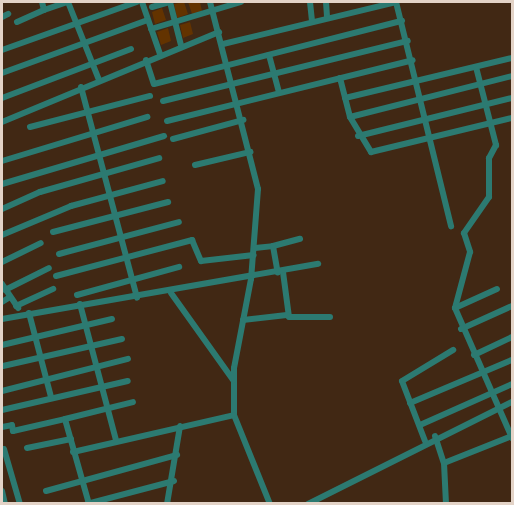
<!DOCTYPE html>
<html>
<head>
<meta charset="utf-8">
<style>
	body { margin:0 }
	#map { position:relative; width:514px; height:505px; overflow:hidden; background:#412814; font-family:"Open Sans",sans-serif }
	div>[style] { position:absolute }
	[style*='--x'] { left:calc(var(--x)*1px); top:calc(var(--y)*1px); width:calc(var(--w)*1px); rotate:calc(var(--a)*1deg) }
	.building>* { inset:0; background:#633300 }
	.minor>* { height:6px; margin:-3px; padding:0 3px; transform-origin:3px; border-radius:3px; background:#2c7a71 }
	span { translate:-50% -50%; white-space:nowrap; text-align:center; line-height:1.15; -webkit-text-stroke:4.5px #361f0a; paint-order:stroke }
	.frame { position:absolute; inset:0; border:3px solid #e3d3c7; pointer-events:none }
</style>
</head>
<body>
<div id="map">
	<div class="building">
		<div style="clip-path:polygon(184px 2px,188px 14px,177px 18px,174px 4px)"></div>
		<div style="clip-path:polygon(188px 2px,200px 2px,202px 11px,192px 14px)"></div>
		<div style="clip-path:polygon(162px 8px,166px 20px,155px 24px,152px 12px)"></div>
		<div style="clip-path:polygon(190px 22px,193px 34px,183px 38px,180px 25px)"></div>
		<div style="clip-path:polygon(168px 28px,171px 41px,161px 45px,157px 32px)"></div>
	</div>
	<div class="minor">
		<div style="--x:42;--y:2;--w:8;--a:76"></div>
		<div style="--x:44;--y:10;--w:24;--a:-19"></div>
		<div style="--x:68;--y:2;--w:84;--a:68.3"></div>
		<div style="--x:142;--y:2;--w:55;--a:70.9"></div>
		<div style="--x:210;--y:2;--w:193;--a:75.6"></div>
		<div style="--x:258;--y:189;--w:90;--a:94.4"></div>
		<div style="--x:251;--y:279;--w:91;--a:100.8"></div>
		<div style="--x:234;--y:368;--w:47;--a:90"></div>
		<div style="--x:234;--y:415;--w:96;--a:68"></div>
		<div style="--x:310;--y:2;--w:19;--a:84"></div>
		<div style="--x:326;--y:2;--w:15;--a:86"></div>
		<div style="--x:396;--y:2;--w:231;--a:76.2"></div>
		<div style="--x:152;--y:7;--w:19;--a:-16"></div>
		<div style="--x:170;--y:2;--w:44;--a:75.7"></div>
		<div style="--x:2;--y:17;--w:7;--a:-27"></div>
		<div style="--x:17;--y:22;--w:30;--a:-24"></div>
		<div style="--x:151;--y:29;--w:94;--a:-16.7"></div>
		<div style="--x:223;--y:44;--w:178;--a:-13.6"></div>
		<div style="--x:2;--y:50;--w:143;--a:-19.6"></div>
		<div style="--x:269;--y:55;--w:38;--a:75"></div>
		<div style="--x:146;--y:60;--w:25;--a:72"></div>
		<div style="--x:154;--y:84;--w:256;--a:-14.3"></div>
		<div style="--x:476;--y:67;--w:81;--a:75.6"></div>
		<div style="--x:496;--y:145;--w:15;--a:118"></div>
		<div style="--x:489;--y:158;--w:39;--a:90"></div>
		<div style="--x:489;--y:197;--w:44;--a:124.8"></div>
		<div style="--x:464;--y:233;--w:20;--a:72"></div>
		<div style="--x:470;--y:252;--w:58;--a:105"></div>
		<div style="--x:455;--y:308;--w:142;--a:66.3"></div>
		<div style="--x:2;--y:73;--w:155;--a:-20"></div>
		<div style="--x:340;--y:78;--w:40;--a:75.6"></div>
		<div style="--x:350;--y:117;--w:41;--a:59"></div>
		<div style="--x:371;--y:152;--w:145;--a:-13.6"></div>
		<div style="--x:81;--y:87;--w:218;--a:75.1"></div>
		<div style="--x:2;--y:98;--w:138;--a:-20.8"></div>
		<div style="--x:345;--y:98;--w:172;--a:-13.5"></div>
		<div style="--x:163;--y:101;--w:252;--a:-13.8"></div>
		<div style="--x:350;--y:117;--w:167;--a:-14.2"></div>
		<div style="--x:167;--y:121;--w:253;--a:-13.9"></div>
		<div style="--x:2;--y:122;--w:235;--a:-22.5"></div>
		<div style="--x:30;--y:127;--w:124;--a:-14.5"></div>
		<div style="--x:358;--y:136;--w:159;--a:-13.9"></div>
		<div style="--x:173;--y:139;--w:73;--a:-15.2"></div>
		<div style="--x:2;--y:161;--w:152;--a:-16.9"></div>
		<div style="--x:195;--y:165;--w:57;--a:-13.3"></div>
		<div style="--x:2;--y:184;--w:169;--a:-16.5"></div>
		<div style="--x:2;--y:209;--w:42;--a:-24.1"></div>
		<div style="--x:40;--y:192;--w:124;--a:-15.9"></div>
		<div style="--x:53;--y:232;--w:119;--a:-14.6"></div>
		<div style="--x:2;--y:235;--w:75;--a:-22.8"></div>
		<div style="--x:71;--y:206;--w:95;--a:-15.2"></div>
		<div style="--x:273;--y:246;--w:28;--a:-15"></div>
		<div style="--x:255;--y:248;--w:18;--a:-6"></div>
		<div style="--x:273;--y:246;--w:27;--a:80"></div>
		<div style="--x:59;--y:254;--w:124;--a:-14.9"></div>
		<div style="--x:2;--y:262;--w:43;--a:-26"></div>
		<div style="--x:283;--y:272;--w:45;--a:82.4"></div>
		<div style="--x:289;--y:317;--w:41;--a:0"></div>
		<div style="--x:56;--y:276;--w:141;--a:-14.8"></div>
		<div style="--x:192;--y:240;--w:23;--a:67"></div>
		<div style="--x:201;--y:261;--w:53;--a:-6.5"></div>
		<div style="--x:2;--y:284;--w:29;--a:56"></div>
		<div style="--x:5;--y:290;--w:49;--a:-26.6"></div>
		<div style="--x:171;--y:293;--w:107;--a:54.5"></div>
		<div style="--x:77;--y:295;--w:106;--a:-15.4"></div>
		<div style="--x:2;--y:302;--w:9;--a:-32"></div>
		<div style="--x:80;--y:304;--w:141;--a:75.2"></div>
		<div style="--x:16;--y:306;--w:41;--a:-24.7"></div>
		<div style="--x:455;--y:308;--w:46;--a:-24.3"></div>
		<div style="--x:29;--y:313;--w:87;--a:75.3"></div>
		<div style="--x:2;--y:319;--w:321;--a:-9.9"></div>
		<div style="--x:243;--y:320;--w:44;--a:-6.5"></div>
		<div style="--x:461;--y:329;--w:56;--a:-24.3"></div>
		<div style="--x:2;--y:345;--w:113;--a:-13.3"></div>
		<div style="--x:474;--y:355;--w:42;--a:-25.3"></div>
		<div style="--x:3;--y:366;--w:122;--a:-12.8"></div>
		<div style="--x:2;--y:391;--w:130;--a:-14.3"></div>
		<div style="--x:410;--y:403;--w:111;--a:-22.9"></div>
		<div style="--x:2;--y:410;--w:129;--a:-13"></div>
		<div style="--x:420;--y:425;--w:101;--a:-24"></div>
		<div style="--x:2;--y:427;--w:10;--a:-11"></div>
		<div style="--x:12;--y:425;--w:6;--a:81"></div>
		<div style="--x:13;--y:431;--w:53;--a:-13"></div>
		<div style="--x:435;--y:436;--w:28;--a:72"></div>
		<div style="--x:444;--y:463;--w:41;--a:87.2"></div>
		<div style="--x:425;--y:441;--w:64;--a:-111"></div>
		<div style="--x:402;--y:381;--w:60;--a:-31.3"></div>
		<div style="--x:27;--y:448;--w:45;--a:-11.6"></div>
		<div style="--x:4;--y:449;--w:57;--a:73.8"></div>
		<div style="--x:73;--y:452;--w:165;--a:-12.9"></div>
		<div style="--x:444;--y:463;--w:73;--a:-21.7"></div>
		<div style="--x:2;--y:491;--w:13;--a:77"></div>
		<div style="--x:46;--y:491;--w:136;--a:-15.4"></div>
		<div style="--x:87;--y:504;--w:90;--a:-14.8"></div>
		<div style="--x:89;--y:504;--w:88;--a:-105.8"></div>
		<div style="--x:65;--y:419;--w:70;--a:-14"></div>
		<div style="--x:167;--y:504;--w:79;--a:-80.5"></div>
		<div style="--x:308;--y:504;--w:228;--a:-26.6"></div>
	</div>
	<div class="frame"></div>
</div>
</body>
</html>
